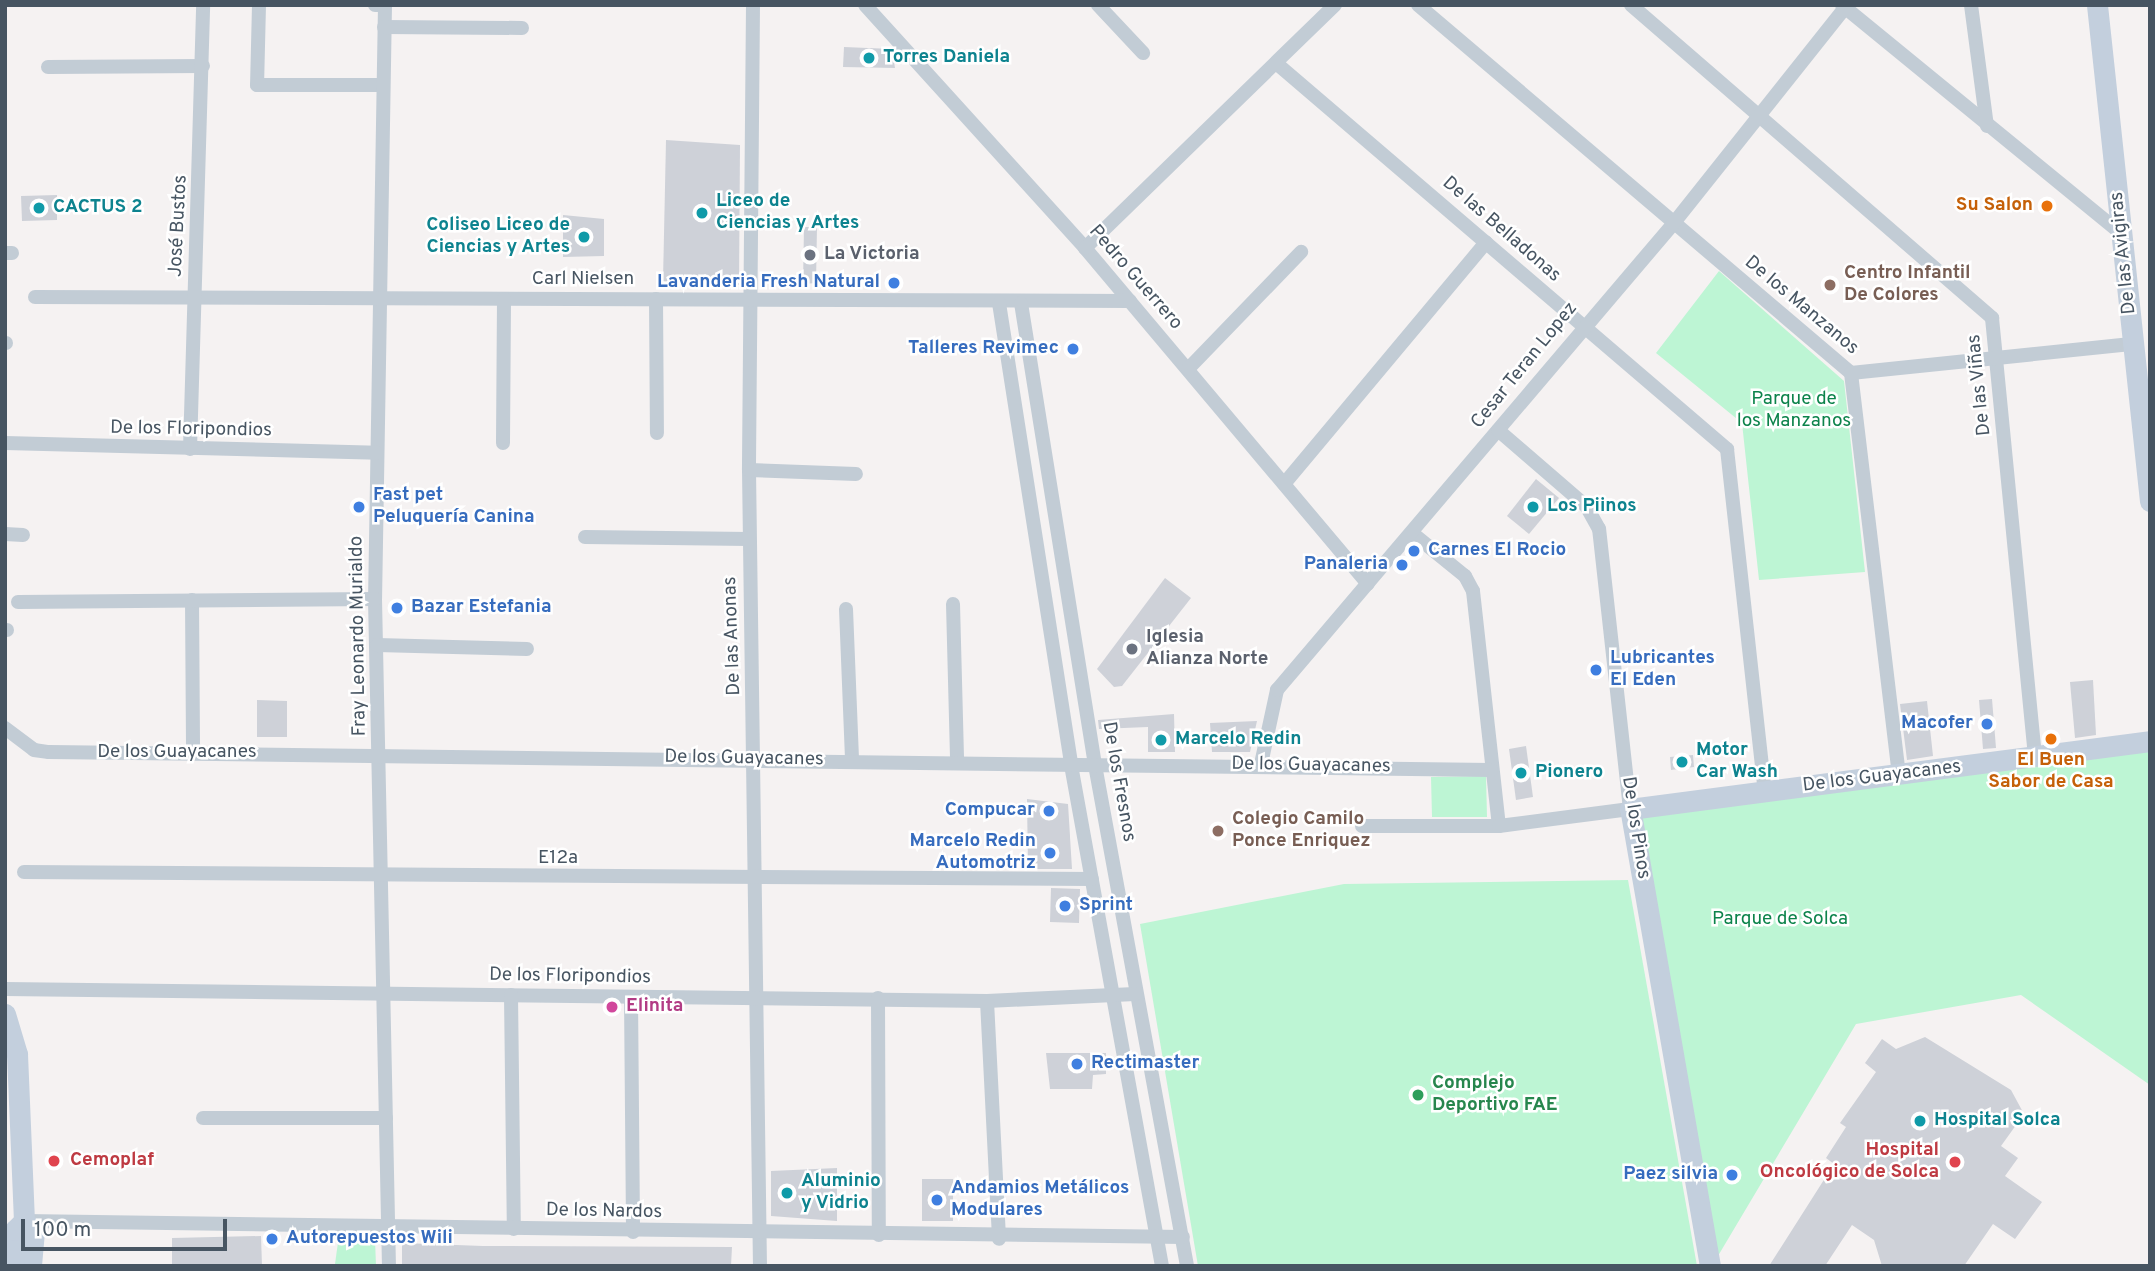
<!DOCTYPE html>
<html>
<head>
<meta charset="utf-8">
<style>
	body { margin:0 }
	#map { position:relative; width:2155px; height:1271px; overflow:hidden; background:#f5f2f2; font-family:Overpass,sans-serif }
	div>[style] { position:absolute }
	[style*='--x'] { left:calc(var(--x)*1px); top:calc(var(--y)*1px); width:calc(var(--w)*1px); rotate:calc(var(--a)*1deg) }
	.green>* { inset:0; background:#bdf5d4 }
	.building>* { inset:0; background:#ced1d8 }
	.street>* { height:14px; margin:-7px; padding:0 7px; transform-origin:7px; border-radius:7px; background:#c2ccd5 }
	.secondary>* { height:21px; margin:-10.5px; padding:0 10.5px; transform-origin:10.5px; border-radius:10.5px; background:#c3cfdd }
	.dots>* { width:19px; height:19px; translate:-50% -50%; box-sizing:border-box; border:4px solid #fff; border-radius:50% }
	span { translate:-50% -50%; white-space:nowrap; text-align:center; line-height:1.15; -webkit-text-stroke:5px #fff; paint-order:stroke }
	.culture-label { font-size:19px; color:#0d838f; font-weight:700 }
	.left { translate:0 -50%; text-align:left }
	.right { translate:-100% -50%; text-align:right }
	.food-label { font-size:19px; color:#c56008; font-weight:700 }
	.street-label { font-size:19px; color:#475562 }
	.worship-label { font-size:19px; color:#5b616d; font-weight:700 }
	.education-label { font-size:19px; color:#785e54; font-weight:700 }
	.shop-label { font-size:19px; color:#366cbe; font-weight:700 }
	.park-label { font-size:19px; color:#0c834b }
	.hotel-label { font-size:19px; color:#b23c85; font-weight:700 }
	.leisure-label { font-size:19px; color:#27864d; font-weight:700 }
	.health-label { font-size:19px; color:#be3a42; font-weight:700 }
	.frame { position:absolute; inset:0; border:7px solid #475562; pointer-events:none }
	.scale { position:absolute; left:21px; top:1219px; width:206px; height:32px; box-sizing:border-box; border:4px solid #475562; border-top:0; padding-left:9px; font-size:21px; line-height:24px; white-space:nowrap; color:#475562; -webkit-text-stroke:5px #fff; paint-order:stroke }
</style>
</head>
<body>
<div id="map">
	<div class="green">
		<div style="clip-path:polygon(1719px 271px,1844px 381px,1865px 572px,1759px 580px,1742px 423px,1656px 353px)"></div>
		<div style="clip-path:polygon(2150px 740px,2150px 1085px,2021px 995px,1856px 1024px,1712px 1266px,1630px 809px)"></div>
		<div style="clip-path:polygon(1486px 776px,1487px 817px,1432px 817px,1431px 777px)"></div>
		<div style="clip-path:polygon(1628px 880px,1697px 1266px,1198px 1266px,1140px 924px,1344px 884px)"></div>
		<div style="clip-path:polygon(339px 1235px,375px 1239px,376px 1266px,335px 1264px)"></div>
	</div>
	<div class="building">
		<div style="clip-path:polygon(844px 47px,892px 49px,895px 68px,843px 67px)"></div>
		<div style="clip-path:polygon(666px 140px,740px 145px,739px 285px,663px 281px)"></div>
		<div style="clip-path:polygon(57px 195px,57px 220px,22px 221px,21px 196px)"></div>
		<div style="clip-path:polygon(563px 215px,604px 219px,604px 256px,563px 257px)"></div>
		<div style="clip-path:polygon(804px 227px,817px 227px,816px 283px,803px 284px)"></div>
		<div style="clip-path:polygon(1536px 479px,1559px 498px,1529px 534px,1507px 516px)"></div>
		<div style="clip-path:polygon(1165px 578px,1191px 598px,1122px 686px,1114px 687px,1097px 669px)"></div>
		<div style="clip-path:polygon(2093px 680px,2096px 735px,2075px 738px,2070px 682px)"></div>
		<div style="clip-path:polygon(1992px 699px,1996px 748px,1983px 749px,1979px 700px)"></div>
		<div style="clip-path:polygon(257px 700px,287px 701px,287px 737px,257px 737px)"></div>
		<div style="clip-path:polygon(1927px 701px,1933px 756px,1907px 760px,1900px 704px)"></div>
		<div style="clip-path:polygon(1174px 714px,1175px 752px,1148px 752px,1148px 727px,1099px 729px,1098px 720px)"></div>
		<div style="clip-path:polygon(1257px 721px,1250px 752px,1212px 752px,1210px 723px)"></div>
		<div style="clip-path:polygon(1526px 746px,1533px 797px,1516px 800px,1509px 749px)"></div>
		<div style="clip-path:polygon(1693px 755px,1694px 767px,1671px 770px,1670px 757px)"></div>
		<div style="clip-path:polygon(1027px 799px,1068px 804px,1072px 869px,1028px 869px)"></div>
		<div style="clip-path:polygon(1051px 888px,1080px 889px,1079px 923px,1050px 922px)"></div>
		<div style="clip-path:polygon(1925px 1037px,2011px 1090px,2024px 1114px,2001px 1146px,2018px 1158px,2005px 1176px,2042px 1202px,2015px 1239px,1993px 1224px,1964px 1266px,1882px 1266px,1874px 1240px,1852px 1225px,1825px 1266px,1769px 1266px,1834px 1164px,1826px 1158px,1846px 1127px,1840px 1123px,1876px 1072px,1865px 1063px,1882px 1039px,1896px 1049px)"></div>
		<div style="clip-path:polygon(1046px 1053px,1106px 1053px,1106px 1074px,1093px 1075px,1092px 1089px,1050px 1089px)"></div>
		<div style="clip-path:polygon(837px 1168px,837px 1221px,771px 1216px,771px 1171px)"></div>
		<div style="clip-path:polygon(922px 1179px,953px 1179px,953px 1221px,922px 1221px)"></div>
		<div style="clip-path:polygon(261px 1236px,262px 1266px,172px 1266px,172px 1238px)"></div>
		<div style="clip-path:polygon(402px 1243px,483px 1246px,732px 1247px,731px 1266px,402px 1266px)"></div>
	</div>
	<div class="street">
		<div style="--x:259;--y:5;--w:80;--a:91.4"></div>
		<div style="--x:257;--y:85;--w:126;--a:0"></div>
		<div style="--x:375;--y:5;--w:10;--a:0"></div>
		<div style="--x:385;--y:5;--w:594;--a:90.96"></div>
		<div style="--x:375;--y:599;--w:667;--a:88.8"></div>
		<div style="--x:753;--y:5;--w:465;--a:90.5"></div>
		<div style="--x:749;--y:470;--w:796;--a:89.21"></div>
		<div style="--x:865;--y:5;--w:328;--a:47.8"></div>
		<div style="--x:1085;--y:248;--w:439;--a:49.9"></div>
		<div style="--x:1098;--y:5;--w:66;--a:46.8"></div>
		<div style="--x:1418;--y:5;--w:568;--a:40.36"></div>
		<div style="--x:1851;--y:373;--w:405;--a:83.2"></div>
		<div style="--x:1631;--y:5;--w:478;--a:40.9"></div>
		<div style="--x:1992;--y:318;--w:442;--a:84.4"></div>
		<div style="--x:1842;--y:5;--w:363;--a:39.3"></div>
		<div style="--x:1971;--y:5;--w:122;--a:82.5"></div>
		<div style="--x:384;--y:27;--w:138;--a:0.4"></div>
		<div style="--x:1276;--y:63;--w:594;--a:40.56"></div>
		<div style="--x:1727;--y:449;--w:344;--a:83.7"></div>
		<div style="--x:48;--y:67;--w:155;--a:-0.4"></div>
		<div style="--x:1085;--y:248;--w:349;--a:-44.2"></div>
		<div style="--x:5;--y:253;--w:7;--a:0"></div>
		<div style="--x:35;--y:297;--w:1095;--a:0.21"></div>
		<div style="--x:656;--y:299;--w:134;--a:89.6"></div>
		<div style="--x:999;--y:303;--w:468;--a:81.1"></div>
		<div style="--x:1071;--y:765;--w:509;--a:79.71"></div>
		<div style="--x:1021;--y:303;--w:468;--a:80.9"></div>
		<div style="--x:1095;--y:765;--w:509;--a:79.59"></div>
		<div style="--x:5;--y:343;--w:1;--a:0"></div>
		<div style="--x:1188;--y:369;--w:163;--a:-46"></div>
		<div style="--x:1851;--y:373;--w:284;--a:-5.9"></div>
		<div style="--x:5;--y:443;--w:372;--a:1.5"></div>
		<div style="--x:503;--y:443;--w:144;--a:-89.6"></div>
		<div style="--x:190;--y:449;--w:444;--a:-88.3"></div>
		<div style="--x:749;--y:470;--w:107;--a:2.1"></div>
		<div style="--x:1284;--y:484;--w:315;--a:-50.1"></div>
		<div style="--x:1412;--y:533;--w:68;--a:39.1"></div>
		<div style="--x:1465;--y:576;--w:17;--a:62"></div>
		<div style="--x:1473;--y:591;--w:236;--a:83.7"></div>
		<div style="--x:5;--y:534;--w:18;--a:3"></div>
		<div style="--x:585;--y:537;--w:164;--a:0.7"></div>
		<div style="--x:192;--y:600;--w:152;--a:89.6"></div>
		<div style="--x:18;--y:602;--w:357;--a:-0.5"></div>
		<div style="--x:953;--y:604;--w:158;--a:88.5"></div>
		<div style="--x:846;--y:609;--w:151;--a:87.7"></div>
		<div style="--x:5;--y:630;--w:2;--a:0"></div>
		<div style="--x:377;--y:645;--w:150;--a:1.5"></div>
		<div style="--x:5;--y:728;--w:36;--a:37"></div>
		<div style="--x:34;--y:750;--w:15;--a:8"></div>
		<div style="--x:49;--y:752;--w:1442;--a:0.72"></div>
		<div style="--x:1261;--y:764;--w:76;--a:-77.8"></div>
		<div style="--x:1277;--y:690;--w:612;--a:-49.64"></div>
		<div style="--x:1673;--y:224;--w:280;--a:-51.5"></div>
		<div style="--x:1362;--y:826;--w:137;--a:0"></div>
		<div style="--x:1499;--y:826;--w:132;--a:-7.4"></div>
		<div style="--x:1630;--y:809;--w:282;--a:-96.3"></div>
		<div style="--x:1599;--y:529;--w:26;--a:-119"></div>
		<div style="--x:1586;--y:506;--w:116;--a:-139.2"></div>
		<div style="--x:24;--y:872;--w:1068;--a:0.38"></div>
		<div style="--x:5;--y:989;--w:982;--a:0.7"></div>
		<div style="--x:987;--y:1001;--w:148;--a:-2.7"></div>
		<div style="--x:511;--y:995;--w:234;--a:89.3"></div>
		<div style="--x:631;--y:997;--w:235;--a:89.5"></div>
		<div style="--x:878;--y:998;--w:237;--a:89.8"></div>
		<div style="--x:987;--y:1001;--w:238;--a:87.1"></div>
		<div style="--x:203;--y:1118;--w:183;--a:0"></div>
		<div style="--x:24;--y:1221;--w:1159;--a:0.79"></div>
	</div>
	<div class="secondary">
		<div style="--x:2097;--y:5;--w:499;--a:83.9"></div>
		<div style="--x:5;--y:1014;--w:42;--a:73.3"></div>
		<div style="--x:17;--y:1054;--w:167;--a:87.6"></div>
		<div style="--x:24;--y:1221;--w:14;--a:45"></div>
		<div style="--x:34;--y:1231;--w:35;--a:95"></div>
		<div style="--x:13;--y:1266;--w:36;--a:-87"></div>
		<div style="--x:15;--y:1230;--w:13;--a:-45"></div>
		<div style="--x:1710;--y:1266;--w:464;--a:-99.9"></div>
		<div style="--x:1630;--y:809;--w:524;--a:-7.45"></div>
	</div>
	<div class="dots">
		<div style="left:869px;top:58px;background:#0f9aa8"></div>
		<div style="left:2047px;top:206px;background:#e8710a"></div>
		<div style="left:39px;top:208px;background:#0f9aa8"></div>
		<div style="left:702px;top:213px;background:#0f9aa8"></div>
		<div style="left:584px;top:237px;background:#0f9aa8"></div>
		<div style="left:810px;top:255px;background:#6b7280"></div>
		<div style="left:894px;top:283px;background:#3f7fe0"></div>
		<div style="left:1830px;top:285px;background:#8d6e63"></div>
		<div style="left:1073px;top:349px;background:#3f7fe0"></div>
		<div style="left:359px;top:507px;background:#3f7fe0"></div>
		<div style="left:1533px;top:507px;background:#0f9aa8"></div>
		<div style="left:1414px;top:551px;background:#3f7fe0"></div>
		<div style="left:1402px;top:565px;background:#3f7fe0"></div>
		<div style="left:397px;top:608px;background:#3f7fe0"></div>
		<div style="left:1132px;top:649px;background:#6b7280"></div>
		<div style="left:1596px;top:670px;background:#3f7fe0"></div>
		<div style="left:1987px;top:724px;background:#3f7fe0"></div>
		<div style="left:2051px;top:739px;background:#e8710a"></div>
		<div style="left:1161px;top:740px;background:#0f9aa8"></div>
		<div style="left:1682px;top:762px;background:#0f9aa8"></div>
		<div style="left:1521px;top:773px;background:#0f9aa8"></div>
		<div style="left:1049px;top:811px;background:#3f7fe0"></div>
		<div style="left:1218px;top:831px;background:#8d6e63"></div>
		<div style="left:1050px;top:853px;background:#3f7fe0"></div>
		<div style="left:1065px;top:906px;background:#3f7fe0"></div>
		<div style="left:612px;top:1007px;background:#d1479c"></div>
		<div style="left:1077px;top:1064px;background:#3f7fe0"></div>
		<div style="left:1418px;top:1095px;background:#2e9e5b"></div>
		<div style="left:1920px;top:1121px;background:#0f9aa8"></div>
		<div style="left:54px;top:1161px;background:#e0444e"></div>
		<div style="left:1955px;top:1162px;background:#e0444e"></div>
		<div style="left:1732px;top:1175px;background:#3f7fe0"></div>
		<div style="left:787px;top:1193px;background:#0f9aa8"></div>
		<div style="left:937px;top:1200px;background:#3f7fe0"></div>
		<div style="left:272px;top:1239px;background:#3f7fe0"></div>
	</div>
	<div class="culture-label">
		<span class="left" style="left:883px;top:58px">Torres Daniela</span>
		<span class="left" style="left:716px;top:213px">Liceo de<br>Ciencias y Artes</span>
		<span class="left" style="left:53px;top:208px">CACTUS 2</span>
		<span class="right" style="left:570px;top:237px">Coliseo Liceo de<br>Ciencias y Artes</span>
		<span class="left" style="left:1547px;top:507px">Los Piinos</span>
		<span class="left" style="left:1175px;top:740px">Marcelo Redin</span>
		<span class="left" style="left:1696px;top:762px">Motor<br>Car Wash</span>
		<span class="left" style="left:1535px;top:773px">Pionero</span>
		<span class="left" style="left:1934px;top:1121px">Hospital Solca</span>
		<span class="left" style="left:801px;top:1193px">Aluminio<br>y Vidrio</span>
	</div>
	<div class="food-label">
		<span class="right" style="left:2033px;top:206px">Su Salon</span>
		<span style="left:2051px;top:772px">El Buen<br>Sabor de Casa</span>
	</div>
	<div class="street-label">
		<span style="left:179px;top:226px;rotate:-87deg">José Bustos</span>
		<span style="left:1501px;top:230px;rotate:41deg">De las Belladonas</span>
		<span style="left:2124px;top:253px;rotate:-96deg">De las Avigiras</span>
		<span style="left:1135px;top:278px;rotate:49deg">Pedro Guerrero</span>
		<span style="left:583px;top:280px">Carl Nielsen</span>
		<span style="left:1801px;top:306px;rotate:40deg">De los Manzanos</span>
		<span style="left:1525px;top:366px;rotate:-51deg">Cesar Teran Lopez</span>
		<span style="left:1980px;top:385px;rotate:-96deg">De las Viñas</span>
		<span style="left:191px;top:430px;rotate:1deg">De los Floripondios</span>
		<span style="left:359px;top:636px;rotate:-91deg">Fray Leonardo Murialdo</span>
		<span style="left:733px;top:636px;rotate:-92deg">De las Anonas</span>
		<span style="left:177px;top:753px">De los Guayacanes</span>
		<span style="left:744px;top:759px;rotate:1deg">De los Guayacanes</span>
		<span style="left:1311px;top:766px;rotate:1deg">De los Guayacanes</span>
		<span style="left:1882px;top:777px;rotate:-7deg">De los Guayacanes</span>
		<span style="left:1118px;top:782px;rotate:80deg">De los Fresnos</span>
		<span style="left:1635px;top:828px;rotate:81deg">De los Pinos</span>
		<span style="left:558px;top:859px">E12a</span>
		<span style="left:570px;top:977px;rotate:1deg">De los Floripondios</span>
		<span style="left:604px;top:1212px;rotate:1deg">De los Nardos</span>
	</div>
	<div class="worship-label">
		<span class="left" style="left:824px;top:255px">La Victoria</span>
		<span class="left" style="left:1146px;top:649px">Iglesia<br>Alianza Norte</span>
	</div>
	<div class="education-label">
		<span class="left" style="left:1844px;top:285px">Centro Infantil<br>De Colores</span>
		<span class="left" style="left:1232px;top:831px">Colegio Camilo<br>Ponce Enriquez</span>
	</div>
	<div class="shop-label">
		<span class="right" style="left:880px;top:283px">Lavanderia Fresh Natural</span>
		<span class="right" style="left:1059px;top:349px">Talleres Revimec</span>
		<span class="left" style="left:373px;top:507px">Fast pet<br>Peluquería Canina</span>
		<span class="left" style="left:1428px;top:551px">Carnes El Rocio</span>
		<span class="right" style="left:1388px;top:565px">Panaleria</span>
		<span class="left" style="left:411px;top:608px">Bazar Estefania</span>
		<span class="left" style="left:1610px;top:670px">Lubricantes<br>El Eden</span>
		<span class="right" style="left:1973px;top:724px">Macofer</span>
		<span class="right" style="left:1035px;top:811px">Compucar</span>
		<span class="right" style="left:1036px;top:853px">Marcelo Redin<br>Automotriz</span>
		<span class="left" style="left:1079px;top:906px">Sprint</span>
		<span class="left" style="left:1091px;top:1064px">Rectimaster</span>
		<span class="right" style="left:1718px;top:1175px">Paez silvia</span>
		<span class="left" style="left:951px;top:1200px">Andamios Metálicos<br>Modulares</span>
		<span class="left" style="left:286px;top:1239px">Autorepuestos Wili</span>
	</div>
	<div class="park-label">
		<span style="left:1794px;top:411px">Parque de<br>los Manzanos</span>
		<span style="left:1780px;top:920px">Parque de Solca</span>
	</div>
	<div class="hotel-label">
		<span class="left" style="left:626px;top:1007px">Elinita</span>
	</div>
	<div class="leisure-label">
		<span class="left" style="left:1432px;top:1095px">Complejo<br>Deportivo FAE</span>
	</div>
	<div class="health-label">
		<span class="right" style="left:1939px;top:1162px">Hospital<br>Oncológico de Solca</span>
		<span class="left" style="left:70px;top:1161px">Cemoplaf</span>
	</div>
	<div class="frame"></div>
	<div class="scale">100 m</div>
</div>
</body>
</html>
